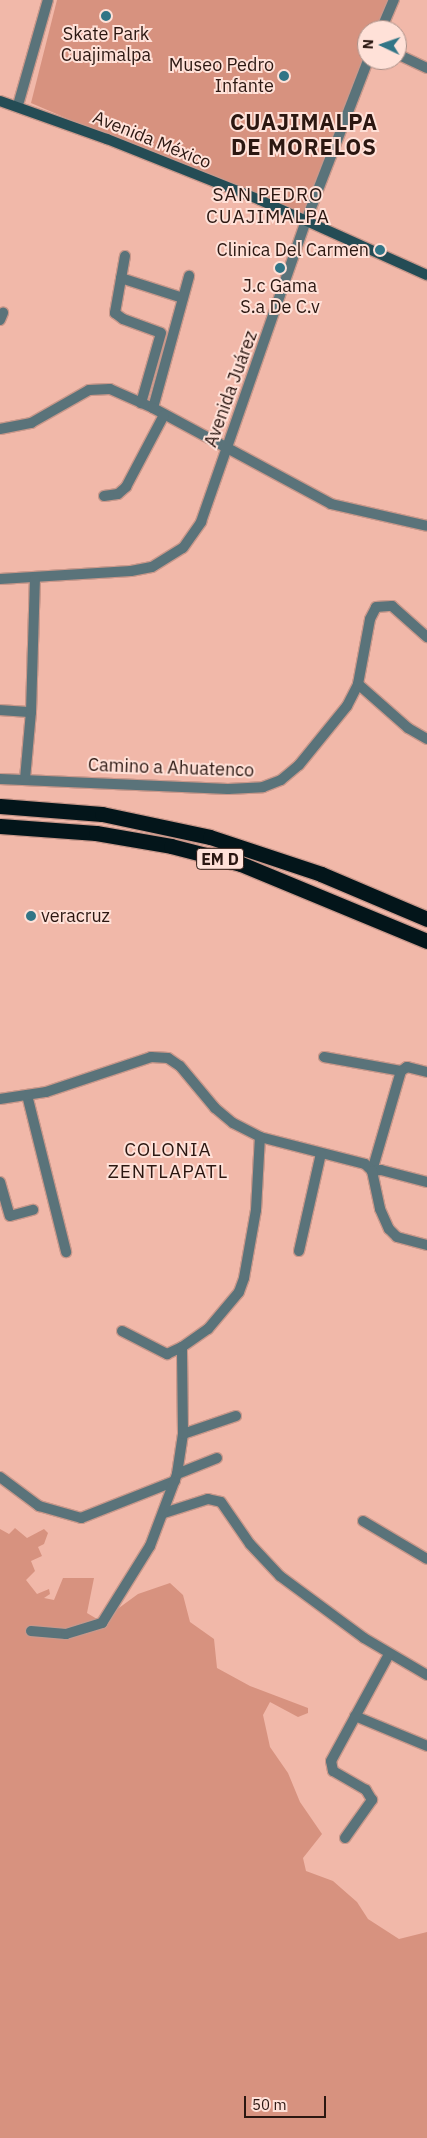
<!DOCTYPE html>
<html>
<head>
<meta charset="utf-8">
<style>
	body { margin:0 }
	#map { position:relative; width:427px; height:2138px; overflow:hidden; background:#f1b8a9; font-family:"IBM Plex Sans",sans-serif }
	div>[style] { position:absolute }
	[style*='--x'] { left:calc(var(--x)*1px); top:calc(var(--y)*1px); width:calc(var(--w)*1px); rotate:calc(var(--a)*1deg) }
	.green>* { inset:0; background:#d7927f }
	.roads { filter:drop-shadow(1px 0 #c9988b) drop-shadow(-1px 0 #c9988b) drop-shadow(0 1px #c9988b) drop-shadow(0 -1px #c9988b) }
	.minor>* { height:10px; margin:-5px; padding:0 5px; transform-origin:5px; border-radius:5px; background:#5a737a }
	.tertiary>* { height:10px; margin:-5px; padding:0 5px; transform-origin:5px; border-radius:5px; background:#5a737a }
	.secondary>* { height:10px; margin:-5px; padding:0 5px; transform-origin:5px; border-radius:5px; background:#244c55 }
	.motorway>* { height:15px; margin:-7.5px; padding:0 7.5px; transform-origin:7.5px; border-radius:7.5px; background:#03151a }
	.dots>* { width:14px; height:14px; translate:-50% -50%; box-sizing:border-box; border:2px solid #ffe1d8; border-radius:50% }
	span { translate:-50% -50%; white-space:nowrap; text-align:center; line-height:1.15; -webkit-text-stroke:4px #ffe1d8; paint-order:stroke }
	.shield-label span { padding:1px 4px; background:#ffe1d8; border:1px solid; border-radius:4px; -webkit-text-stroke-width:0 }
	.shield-label { font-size:16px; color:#2b1711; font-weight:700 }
	.poi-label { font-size:18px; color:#2b1711 }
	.right { translate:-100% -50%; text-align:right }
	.left { translate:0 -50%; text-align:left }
	.street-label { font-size:18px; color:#2b1711 }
	.neighbourhood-label { font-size:19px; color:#2b1711; letter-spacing:1px }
	.district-label { font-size:22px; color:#2b1711; font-weight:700; letter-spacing:1px }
	.north { position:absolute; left:357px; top:20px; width:50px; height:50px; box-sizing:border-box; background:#ffe1d8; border:1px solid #aa9088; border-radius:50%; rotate:273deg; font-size:14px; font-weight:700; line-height:20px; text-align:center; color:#2b1711 }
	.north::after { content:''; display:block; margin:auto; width:18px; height:22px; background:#327586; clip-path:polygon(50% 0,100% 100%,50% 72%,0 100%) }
	.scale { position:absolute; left:244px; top:2096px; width:82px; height:22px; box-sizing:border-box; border:2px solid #2b1711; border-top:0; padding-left:6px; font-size:15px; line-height:18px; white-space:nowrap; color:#2b1711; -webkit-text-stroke:4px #ffe1d8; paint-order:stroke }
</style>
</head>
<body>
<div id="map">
	<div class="green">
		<div style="clip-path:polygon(57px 0,391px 0,379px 30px,367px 30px,367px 60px,306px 221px,31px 103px)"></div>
		<div style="clip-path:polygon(15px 1528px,27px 1538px,44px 1529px,48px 1533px,44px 1544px,38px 1547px,42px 1556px,31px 1561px,35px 1571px,26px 1580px,37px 1594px,49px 1589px,50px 1594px,44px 1598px,54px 1600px,63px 1578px,94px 1578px,87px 1613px,97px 1619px,112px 1613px,138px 1594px,170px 1583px,183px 1595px,190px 1622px,214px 1639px,217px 1668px,250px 1686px,308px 1708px,308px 1713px,298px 1717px,270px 1702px,263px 1715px,270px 1747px,288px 1773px,300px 1802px,322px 1834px,303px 1858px,306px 1871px,333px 1881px,357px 1902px,368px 1919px,399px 1939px,427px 1932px,427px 2138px,0 2138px,0 1529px,9px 1534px)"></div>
	</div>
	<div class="roads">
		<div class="minor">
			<div style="--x:18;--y:105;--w:109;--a:-74.1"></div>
			<div style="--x:125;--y:256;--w:58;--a:100"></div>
			<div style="--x:115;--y:313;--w:10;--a:37"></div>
			<div style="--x:123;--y:319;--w:40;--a:20.2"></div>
			<div style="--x:161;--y:333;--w:73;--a:105.9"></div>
			<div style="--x:121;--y:278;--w:65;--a:17.9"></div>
			<div style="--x:0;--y:320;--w:8;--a:-67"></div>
			<div style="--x:153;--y:408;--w:137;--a:-74.7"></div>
			<div style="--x:0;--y:429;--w:32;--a:-11"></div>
			<div style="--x:31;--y:423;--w:67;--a:-29.6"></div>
			<div style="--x:89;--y:390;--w:21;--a:-3"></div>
			<div style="--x:110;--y:389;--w:47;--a:23.8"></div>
			<div style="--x:153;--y:408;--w:202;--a:28.3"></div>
			<div style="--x:331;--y:504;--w:98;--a:12.9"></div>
			<div style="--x:104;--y:496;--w:14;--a:-8"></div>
			<div style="--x:118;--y:494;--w:11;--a:-41"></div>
			<div style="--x:126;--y:487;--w:81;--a:-62.2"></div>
			<div style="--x:0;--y:579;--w:131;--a:-3.5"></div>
			<div style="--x:131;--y:571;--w:21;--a:-11"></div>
			<div style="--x:152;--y:567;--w:36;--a:-32"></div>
			<div style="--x:183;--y:548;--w:32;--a:-55"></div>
			<div style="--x:201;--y:522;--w:319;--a:-70.8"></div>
			<div style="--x:358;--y:684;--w:67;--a:41.3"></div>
			<div style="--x:408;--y:728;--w:22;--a:30"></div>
			<div style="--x:0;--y:710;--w:31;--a:4"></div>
			<div style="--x:0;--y:779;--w:228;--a:2.5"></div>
			<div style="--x:228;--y:789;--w:35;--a:-3"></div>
			<div style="--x:263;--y:787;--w:19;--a:-21"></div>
			<div style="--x:281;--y:780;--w:23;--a:-40"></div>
			<div style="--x:299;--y:765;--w:76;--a:-50.9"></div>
			<div style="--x:347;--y:706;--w:25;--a:-63"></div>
			<div style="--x:358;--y:684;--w:66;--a:-79.5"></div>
			<div style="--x:370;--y:619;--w:13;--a:-63"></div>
			<div style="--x:376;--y:607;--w:16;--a:-4"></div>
			<div style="--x:392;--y:606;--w:47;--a:41.5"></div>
			<div style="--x:25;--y:779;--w:67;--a:-84.9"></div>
			<div style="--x:31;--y:712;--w:133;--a:-88.3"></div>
			<div style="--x:324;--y:1057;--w:78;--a:10.3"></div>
			<div style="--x:427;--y:1072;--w:21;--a:-166"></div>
			<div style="--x:407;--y:1067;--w:7;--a:146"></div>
			<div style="--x:401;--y:1071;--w:104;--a:106.2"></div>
			<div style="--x:372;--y:1171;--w:9;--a:-6"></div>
			<div style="--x:381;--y:1170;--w:48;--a:14.6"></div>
			<div style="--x:27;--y:1095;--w:162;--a:76"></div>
			<div style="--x:0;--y:1099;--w:47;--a:-8.7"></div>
			<div style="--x:46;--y:1092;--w:111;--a:-18.4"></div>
			<div style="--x:151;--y:1057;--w:17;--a:3"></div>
			<div style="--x:168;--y:1058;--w:14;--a:34"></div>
			<div style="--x:180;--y:1066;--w:55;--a:50.2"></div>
			<div style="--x:215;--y:1108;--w:23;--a:40"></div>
			<div style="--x:233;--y:1123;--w:30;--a:27"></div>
			<div style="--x:260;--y:1137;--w:108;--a:14.4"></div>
			<div style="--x:365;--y:1164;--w:10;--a:45"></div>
			<div style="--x:372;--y:1171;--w:39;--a:78"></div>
			<div style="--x:380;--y:1209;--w:22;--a:66"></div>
			<div style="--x:389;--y:1229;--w:11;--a:45"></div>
			<div style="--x:397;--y:1237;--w:31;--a:15"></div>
			<div style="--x:0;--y:1182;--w:35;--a:74"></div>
			<div style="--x:10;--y:1216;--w:24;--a:-15"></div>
			<div style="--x:299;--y:1251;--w:100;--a:-77.3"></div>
			<div style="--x:122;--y:1331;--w:51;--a:27.1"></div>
			<div style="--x:167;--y:1354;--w:17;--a:-25"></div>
			<div style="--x:183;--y:1434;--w:56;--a:-18.8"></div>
			<div style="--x:177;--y:1474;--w:43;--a:-21.8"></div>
			<div style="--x:0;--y:1477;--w:49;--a:36.6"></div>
			<div style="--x:39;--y:1506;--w:44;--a:15.9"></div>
			<div style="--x:81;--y:1518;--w:101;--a:-21.5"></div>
			<div style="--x:164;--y:1513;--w:46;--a:-17.7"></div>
			<div style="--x:208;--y:1499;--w:13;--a:13"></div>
			<div style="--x:221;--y:1502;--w:51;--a:55.4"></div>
			<div style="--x:250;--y:1544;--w:44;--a:46.8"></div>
			<div style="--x:280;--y:1576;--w:104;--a:36.4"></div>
			<div style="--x:364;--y:1638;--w:73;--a:30.4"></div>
			<div style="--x:363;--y:1521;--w:74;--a:30.7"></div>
			<div style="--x:31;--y:1631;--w:35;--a:5"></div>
			<div style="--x:66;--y:1634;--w:38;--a:-17"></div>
			<div style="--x:102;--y:1623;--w:91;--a:-58.1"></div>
			<div style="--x:150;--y:1546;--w:77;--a:-69.4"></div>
			<div style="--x:177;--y:1474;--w:40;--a:-81.5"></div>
			<div style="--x:183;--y:1434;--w:87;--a:-90.7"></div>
			<div style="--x:182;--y:1347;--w:32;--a:-35"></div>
			<div style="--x:208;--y:1329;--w:48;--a:-50"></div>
			<div style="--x:239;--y:1292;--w:15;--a:-70"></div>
			<div style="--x:244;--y:1278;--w:69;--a:-80"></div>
			<div style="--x:256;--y:1210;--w:73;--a:-86.9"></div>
			<div style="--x:355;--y:1716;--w:78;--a:22.6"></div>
			<div style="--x:345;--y:1838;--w:47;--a:-54.6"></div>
			<div style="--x:372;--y:1800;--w:12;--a:-121"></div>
			<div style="--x:366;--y:1790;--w:38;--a:-150"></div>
			<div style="--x:333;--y:1771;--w:10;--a:-101"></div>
			<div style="--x:331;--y:1761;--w:122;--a:-61.5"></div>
		</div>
		<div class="tertiary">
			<div style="--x:381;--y:30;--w:33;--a:-67"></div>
			<div style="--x:397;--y:54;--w:33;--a:25"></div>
			<div style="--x:306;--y:221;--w:173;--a:-68.9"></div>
		</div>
		<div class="secondary">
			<div style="--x:0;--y:101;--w:114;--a:19.6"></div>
			<div style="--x:107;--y:139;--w:165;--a:21.7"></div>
			<div style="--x:260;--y:200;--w:183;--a:24.2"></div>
		</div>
		<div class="motorway">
			<div style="--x:0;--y:806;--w:102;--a:4.5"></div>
			<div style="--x:102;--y:814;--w:110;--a:12"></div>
			<div style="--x:210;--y:837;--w:117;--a:18.4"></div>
			<div style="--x:321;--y:874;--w:115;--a:23"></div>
			<div style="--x:0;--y:826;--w:96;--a:4.2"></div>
			<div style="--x:96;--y:833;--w:76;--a:9.8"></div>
			<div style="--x:171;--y:846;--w:72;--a:14.4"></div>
			<div style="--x:241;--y:864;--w:201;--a:22.5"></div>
		</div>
	</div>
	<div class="dots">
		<div style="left:106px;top:16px;background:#327586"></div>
		<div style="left:284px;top:76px;background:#327586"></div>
		<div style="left:380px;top:250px;background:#327586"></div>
		<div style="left:280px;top:268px;background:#327586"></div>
		<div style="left:31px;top:916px;background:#327586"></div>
	</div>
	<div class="shield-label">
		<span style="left:220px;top:859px">EM D</span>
	</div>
	<div class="poi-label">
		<span style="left:106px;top:45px">Skate Park<br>Cuajimalpa</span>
		<span class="right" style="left:274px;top:76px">Museo Pedro<br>Infante</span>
		<span class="right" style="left:369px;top:250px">Clinica Del Carmen</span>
		<span style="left:280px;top:297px">J.c Gama<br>S.a De C.v</span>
		<span class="left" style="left:41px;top:916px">veracruz</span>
	</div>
	<div class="street-label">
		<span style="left:152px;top:140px;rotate:22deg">Avenida México</span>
		<span style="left:231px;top:389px;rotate:-70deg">Avenida Juárez</span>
		<span style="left:171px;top:768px;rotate:2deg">Camino a Ahuatenco</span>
	</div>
	<div class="neighbourhood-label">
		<span style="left:268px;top:206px">SAN PEDRO<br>CUAJIMALPA</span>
		<span style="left:168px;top:1161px">COLONIA<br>ZENTLAPATL</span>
	</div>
	<div class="district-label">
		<span style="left:304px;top:134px">CUAJIMALPA<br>DE MORELOS</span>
	</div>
	<div class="north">N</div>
	<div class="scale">50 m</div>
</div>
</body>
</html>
